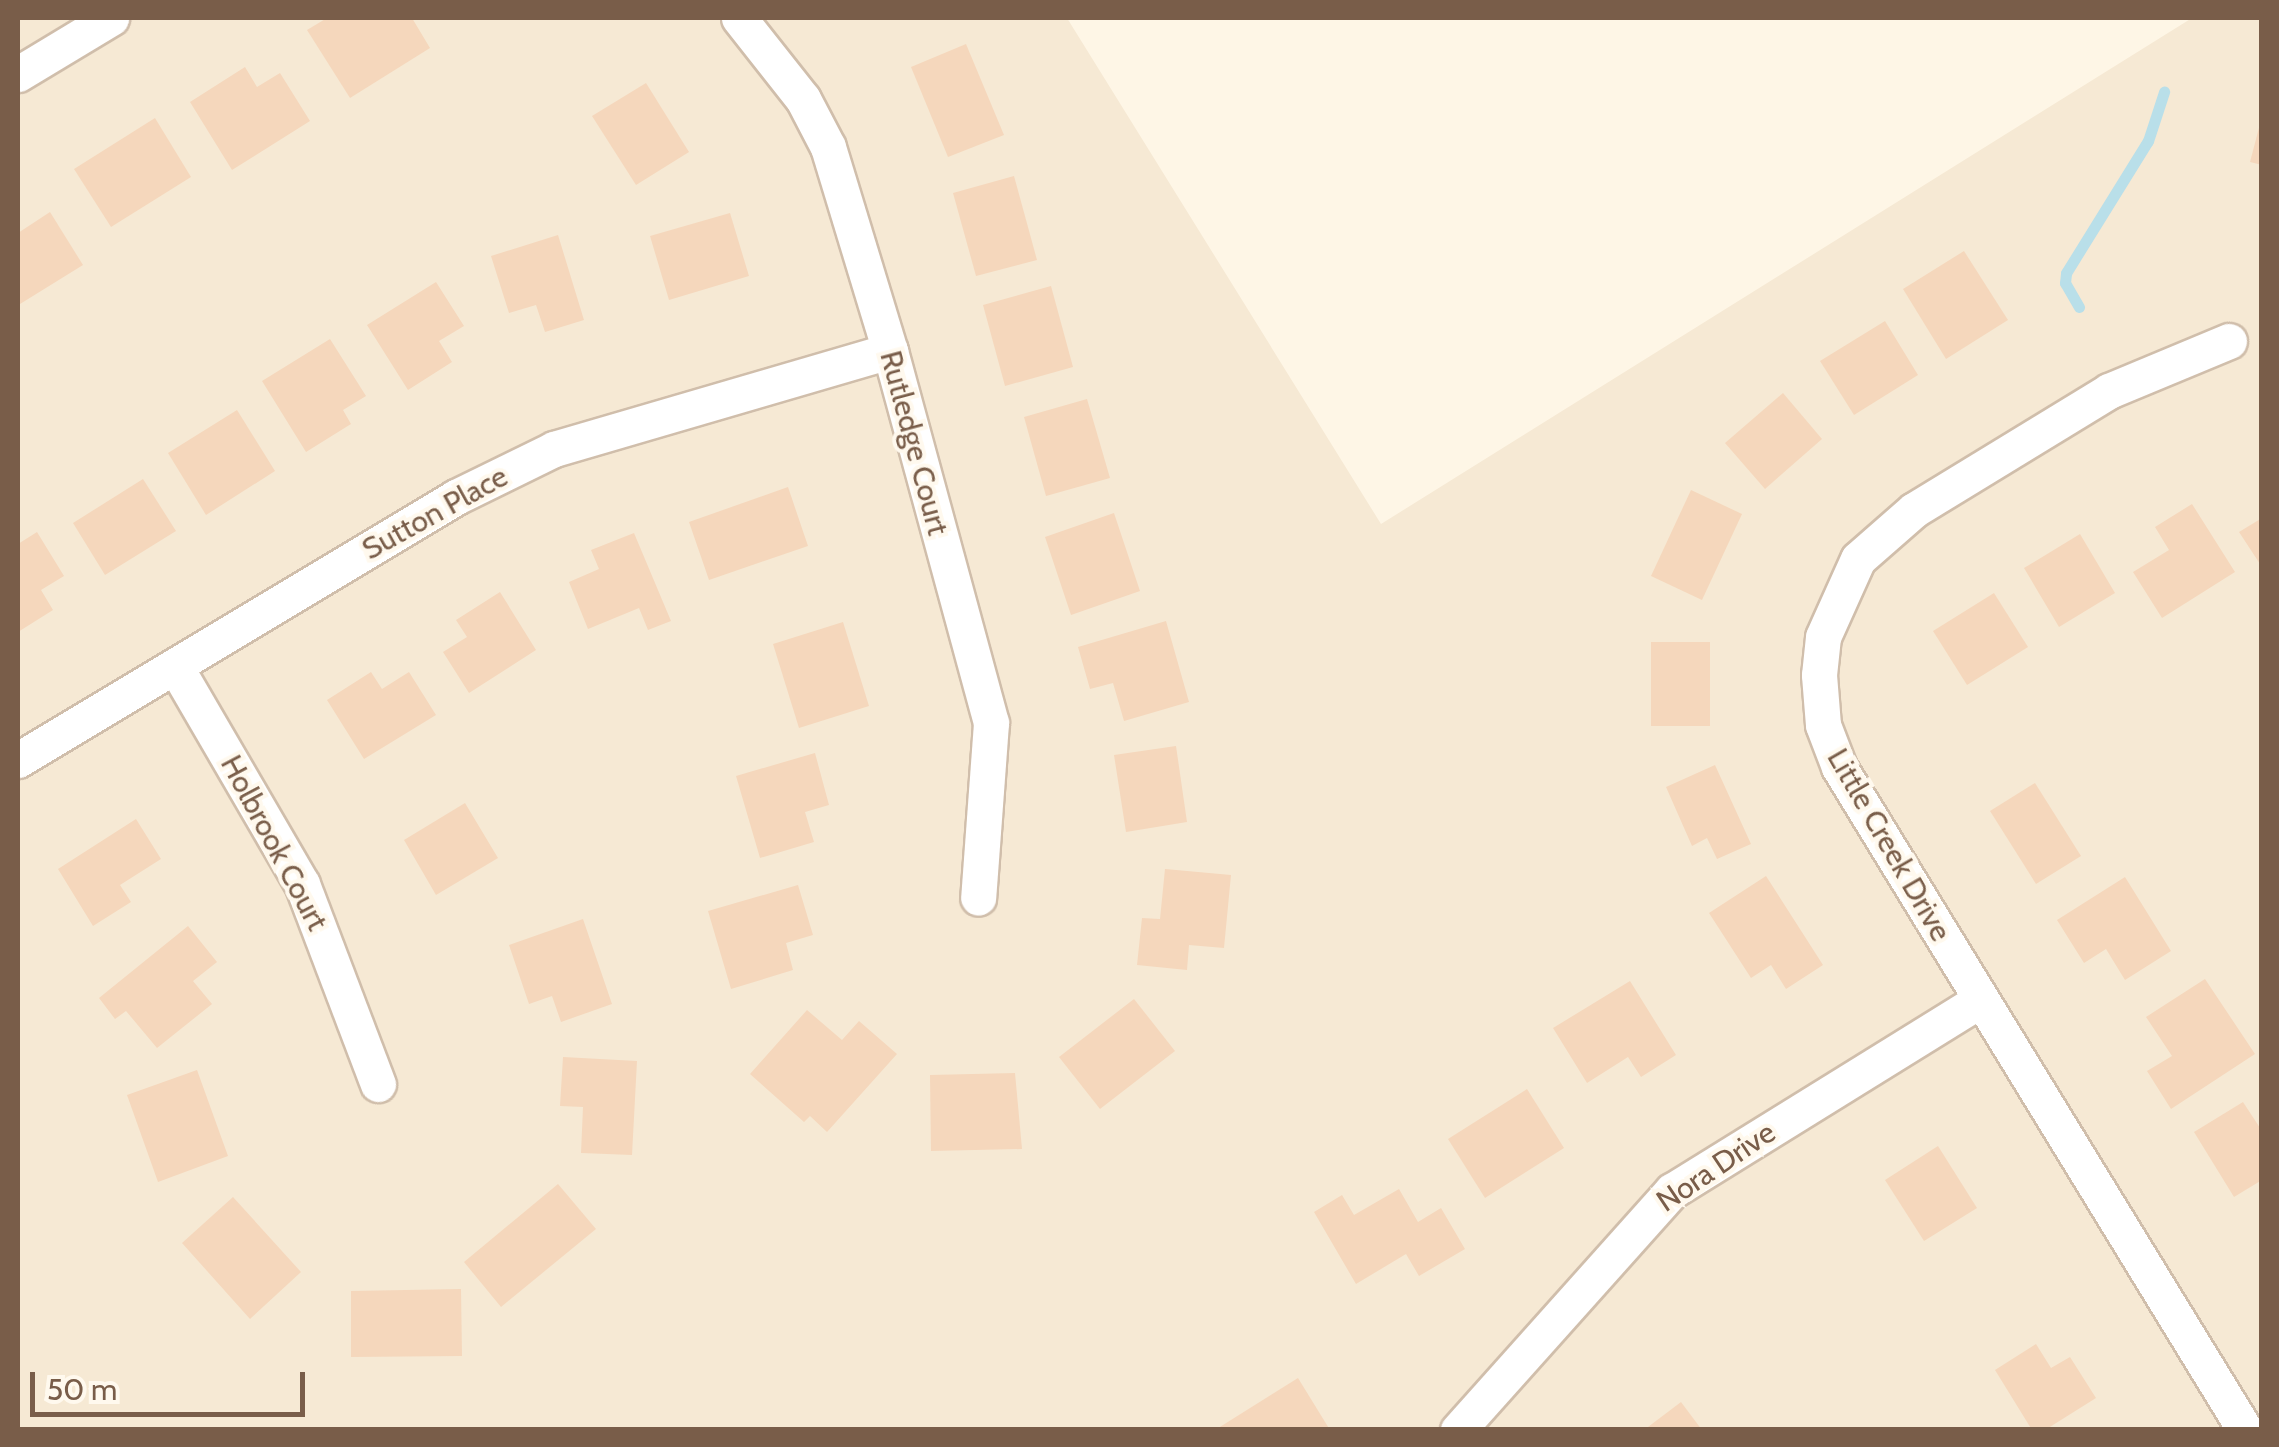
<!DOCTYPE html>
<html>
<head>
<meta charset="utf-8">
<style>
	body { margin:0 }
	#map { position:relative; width:2279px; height:1447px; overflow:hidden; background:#fef6e6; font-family:Cabin,sans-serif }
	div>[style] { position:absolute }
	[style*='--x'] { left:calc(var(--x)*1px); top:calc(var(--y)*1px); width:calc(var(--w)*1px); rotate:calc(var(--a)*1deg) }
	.residential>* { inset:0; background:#f6e9d4 }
	.stream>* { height:11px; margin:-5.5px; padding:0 5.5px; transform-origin:5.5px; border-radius:5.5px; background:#b9dfe9 }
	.building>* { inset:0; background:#f5d7bc }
	.roads { filter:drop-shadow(2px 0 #d0beab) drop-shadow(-2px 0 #d0beab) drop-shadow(0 2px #d0beab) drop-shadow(0 -2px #d0beab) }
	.minor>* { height:35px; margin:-17.5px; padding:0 17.5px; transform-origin:17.5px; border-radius:17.5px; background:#fff }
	span { translate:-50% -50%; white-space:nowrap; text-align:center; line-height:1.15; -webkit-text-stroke:8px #fff9ee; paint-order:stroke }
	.street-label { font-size:30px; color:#795d49 }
	.frame { position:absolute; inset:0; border:20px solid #795d49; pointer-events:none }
	.scale { position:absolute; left:30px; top:1372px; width:275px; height:45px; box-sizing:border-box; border:5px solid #795d49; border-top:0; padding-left:12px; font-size:30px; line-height:35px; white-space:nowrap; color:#795d49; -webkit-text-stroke:8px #fff9ee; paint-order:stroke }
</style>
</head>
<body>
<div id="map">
	<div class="residential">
		<div style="clip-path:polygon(18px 18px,1067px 18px,1381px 524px,2192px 18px,2261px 18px,2261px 1429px,18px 1429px)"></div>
	</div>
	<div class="stream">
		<div style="--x:2079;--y:307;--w:28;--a:-120"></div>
		<div style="--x:2065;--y:283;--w:10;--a:-84"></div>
		<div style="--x:2066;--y:273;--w:155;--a:-58.2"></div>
		<div style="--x:2148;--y:141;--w:52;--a:-71.9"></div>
	</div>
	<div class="building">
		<div style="clip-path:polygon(327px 18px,412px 18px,430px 48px,350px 98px,307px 30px)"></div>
		<div style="clip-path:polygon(966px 44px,1004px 135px,948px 157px,911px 67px)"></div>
		<div style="clip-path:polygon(245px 67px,257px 87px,280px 73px,310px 121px,232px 170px,190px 102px)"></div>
		<div style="clip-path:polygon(646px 83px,689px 152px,636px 185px,592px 116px)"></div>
		<div style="clip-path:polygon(155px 118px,191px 177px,111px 227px,74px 169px)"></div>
		<div style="clip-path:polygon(2260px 124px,2262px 124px,2262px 165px,2250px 162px)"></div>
		<div style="clip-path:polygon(1014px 176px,1037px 260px,976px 276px,953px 193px)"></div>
		<div style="clip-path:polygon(50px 212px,83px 265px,20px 304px,18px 233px)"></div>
		<div style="clip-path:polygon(730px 213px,749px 276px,669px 300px,650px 236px)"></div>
		<div style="clip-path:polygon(558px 235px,584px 320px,545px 332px,536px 305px,509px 313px,491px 256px)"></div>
		<div style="clip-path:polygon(1964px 251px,2008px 320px,1946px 359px,1903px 289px)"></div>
		<div style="clip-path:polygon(436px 282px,464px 326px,439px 341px,452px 362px,408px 390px,367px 325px)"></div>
		<div style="clip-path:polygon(1051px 286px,1073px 367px,1005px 386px,983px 305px)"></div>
		<div style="clip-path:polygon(1885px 321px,1918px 375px,1854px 415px,1820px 361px)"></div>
		<div style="clip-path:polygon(330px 339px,366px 396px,343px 410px,351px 424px,306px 452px,262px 381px)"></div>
		<div style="clip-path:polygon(1783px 393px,1822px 439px,1765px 489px,1725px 443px)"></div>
		<div style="clip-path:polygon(1087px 399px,1110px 478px,1046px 496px,1024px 417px)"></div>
		<div style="clip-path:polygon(237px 410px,275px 471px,206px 515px,168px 453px)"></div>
		<div style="clip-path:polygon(143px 479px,176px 531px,105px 575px,73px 523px)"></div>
		<div style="clip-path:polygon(788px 487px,808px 546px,709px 580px,689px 522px)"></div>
		<div style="clip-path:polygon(1691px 490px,1742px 514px,1702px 600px,1651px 576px)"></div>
		<div style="clip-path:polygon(2192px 504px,2235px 572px,2162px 618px,2133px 572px,2169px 550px,2155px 527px)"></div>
		<div style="clip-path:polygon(1114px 513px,1140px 591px,1071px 615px,1045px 537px)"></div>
		<div style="clip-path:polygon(2262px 518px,2262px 567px,2239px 532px)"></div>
		<div style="clip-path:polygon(37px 532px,64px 576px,41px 590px,53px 610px,18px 632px,18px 544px)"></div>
		<div style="clip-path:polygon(634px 533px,671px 621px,648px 630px,639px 608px,588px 629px,569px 582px,599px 569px,591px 550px)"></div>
		<div style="clip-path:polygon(2080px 534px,2115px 593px,2059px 627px,2024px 568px)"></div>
		<div style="clip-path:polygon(500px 592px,536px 650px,469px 693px,443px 652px,467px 637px,456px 620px)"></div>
		<div style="clip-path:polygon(1994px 593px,2028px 647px,1967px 685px,1933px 631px)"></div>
		<div style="clip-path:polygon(1166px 621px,1189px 702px,1124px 721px,1113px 683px,1090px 689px,1078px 647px)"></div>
		<div style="clip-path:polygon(843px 622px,869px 706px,799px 728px,773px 644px)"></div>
		<div style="clip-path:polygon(1651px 642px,1710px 642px,1710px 726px,1651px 726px)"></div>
		<div style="clip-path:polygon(371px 672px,382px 689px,409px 672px,436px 715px,364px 759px,327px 700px)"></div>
		<div style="clip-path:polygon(1176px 746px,1187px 822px,1126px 832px,1114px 755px)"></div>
		<div style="clip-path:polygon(815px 753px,829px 805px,805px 812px,814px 842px,760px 858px,736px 776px)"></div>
		<div style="clip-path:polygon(1715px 765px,1751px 844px,1717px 859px,1707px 838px,1692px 846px,1666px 787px)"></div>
		<div style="clip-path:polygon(2035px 783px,2081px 856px,2036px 884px,1990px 811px)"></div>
		<div style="clip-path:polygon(465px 803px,498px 858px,436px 895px,404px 840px)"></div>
		<div style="clip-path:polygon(136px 819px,161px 859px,120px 885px,131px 902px,93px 926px,58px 869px)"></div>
		<div style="clip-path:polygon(1165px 869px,1231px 875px,1224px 948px,1189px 945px,1187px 970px,1137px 965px,1142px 918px,1160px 919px)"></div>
		<div style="clip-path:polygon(1766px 876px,1823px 965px,1786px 989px,1771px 965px,1751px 978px,1709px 913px)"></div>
		<div style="clip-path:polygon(2125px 877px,2171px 951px,2125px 980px,2106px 949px,2084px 963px,2057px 920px)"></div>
		<div style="clip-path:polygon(798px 885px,813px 935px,786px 943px,793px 970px,731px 989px,708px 911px)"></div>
		<div style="clip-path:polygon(583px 919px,612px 1004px,561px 1022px,552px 996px,529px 1004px,509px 945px)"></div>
		<div style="clip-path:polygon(188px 926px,217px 962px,193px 981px,212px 1004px,157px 1048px,126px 1011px,115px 1019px,99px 998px)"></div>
		<div style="clip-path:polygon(2205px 979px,2255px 1054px,2171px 1109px,2147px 1071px,2172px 1056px,2146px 1017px)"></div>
		<div style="clip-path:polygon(1630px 981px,1676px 1055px,1641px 1077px,1628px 1057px,1587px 1083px,1553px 1028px)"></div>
		<div style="clip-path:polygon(1134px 999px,1175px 1051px,1100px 1109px,1059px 1057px)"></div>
		<div style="clip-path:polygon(807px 1010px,842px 1040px,859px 1021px,897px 1054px,827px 1132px,810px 1116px,804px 1122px,750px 1074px)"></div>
		<div style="clip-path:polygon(563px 1057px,637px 1061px,632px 1155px,581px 1153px,583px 1107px,560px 1106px)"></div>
		<div style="clip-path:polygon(197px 1070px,228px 1156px,158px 1182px,127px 1095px)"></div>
		<div style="clip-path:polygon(1015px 1073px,1022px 1149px,931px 1151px,930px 1075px)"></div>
		<div style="clip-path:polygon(1527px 1089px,1564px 1148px,1485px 1198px,1448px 1139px)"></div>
		<div style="clip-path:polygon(2243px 1102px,2262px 1131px,2262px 1180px,2234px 1197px,2194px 1132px)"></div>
		<div style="clip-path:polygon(1938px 1146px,1977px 1208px,1924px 1241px,1885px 1180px)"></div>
		<div style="clip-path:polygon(558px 1184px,596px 1229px,501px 1307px,464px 1262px)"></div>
		<div style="clip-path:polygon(1399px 1189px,1418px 1222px,1441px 1208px,1465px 1249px,1419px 1276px,1406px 1254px,1356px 1284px,1314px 1212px,1342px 1195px,1354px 1215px)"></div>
		<div style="clip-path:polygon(233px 1197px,301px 1272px,250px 1319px,182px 1243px)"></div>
		<div style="clip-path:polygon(461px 1289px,462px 1356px,351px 1357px,351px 1291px)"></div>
		<div style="clip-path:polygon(2036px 1344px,2051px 1368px,2070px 1357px,2096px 1398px,2045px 1430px,2032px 1430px,1995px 1370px)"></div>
		<div style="clip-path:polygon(1298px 1378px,1330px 1430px,1215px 1430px)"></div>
		<div style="clip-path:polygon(1681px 1402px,1702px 1430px,1644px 1430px)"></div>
	</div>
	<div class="roads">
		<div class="minor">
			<div style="--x:739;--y:18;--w:103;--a:51.7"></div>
			<div style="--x:803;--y:99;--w:54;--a:62.5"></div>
			<div style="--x:828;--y:147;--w:213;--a:73.1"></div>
			<div style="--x:890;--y:351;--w:385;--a:74.8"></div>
			<div style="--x:991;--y:723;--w:175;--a:94.2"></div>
			<div style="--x:18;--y:74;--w:109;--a:-31.1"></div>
			<div style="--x:2229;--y:341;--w:130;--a:157.4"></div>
			<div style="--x:2109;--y:391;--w:228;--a:148.6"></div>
			<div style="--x:1914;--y:510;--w:74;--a:138.8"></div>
			<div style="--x:1858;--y:559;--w:85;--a:114.2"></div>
			<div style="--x:1823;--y:637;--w:38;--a:96"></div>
			<div style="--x:1819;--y:675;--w:50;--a:85.4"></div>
			<div style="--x:1823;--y:725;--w:45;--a:69.1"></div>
			<div style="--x:1839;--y:767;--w:777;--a:58.52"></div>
			<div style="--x:175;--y:666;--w:252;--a:59.8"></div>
			<div style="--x:302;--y:884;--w:214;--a:69.2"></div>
			<div style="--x:18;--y:760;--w:511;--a:-30.98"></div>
			<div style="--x:456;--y:497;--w:109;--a:-26.1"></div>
			<div style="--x:554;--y:449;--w:350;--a:-16.3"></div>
			<div style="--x:1458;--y:1430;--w:321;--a:-48.2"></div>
			<div style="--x:1672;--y:1191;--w:361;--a:-31.8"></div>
		</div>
	</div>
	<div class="street-label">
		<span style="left:914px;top:443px;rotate:75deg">Rutledge Court</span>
		<span style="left:435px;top:513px;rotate:-29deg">Sutton Place</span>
		<span style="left:274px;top:843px;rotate:62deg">Holbrook Court</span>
		<span style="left:1889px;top:845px;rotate:60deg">Little Creek Drive</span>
		<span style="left:1716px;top:1167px;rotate:-34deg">Nora Drive</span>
	</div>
	<div class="frame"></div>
	<div class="scale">50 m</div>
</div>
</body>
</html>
